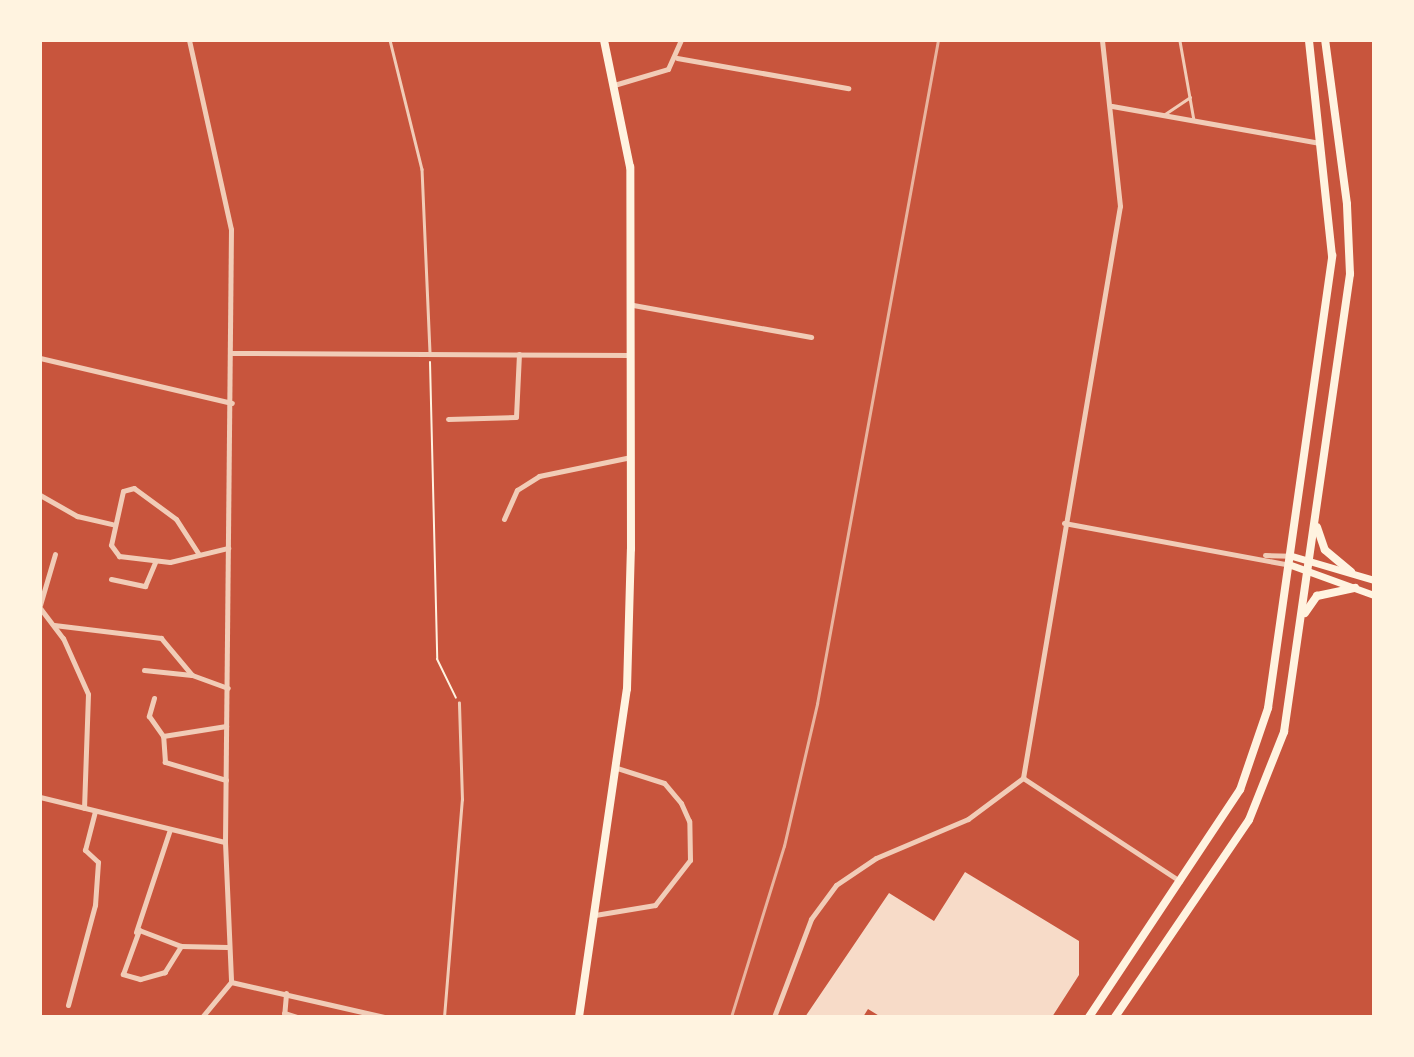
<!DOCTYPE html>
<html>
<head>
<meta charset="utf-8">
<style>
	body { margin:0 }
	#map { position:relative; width:1414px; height:1057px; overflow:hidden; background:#c8553d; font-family:Quicksand,sans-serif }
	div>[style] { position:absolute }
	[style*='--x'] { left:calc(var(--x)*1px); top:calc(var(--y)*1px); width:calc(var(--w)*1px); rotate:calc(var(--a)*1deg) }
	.building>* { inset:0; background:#f7dbc8 }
	.path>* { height:2px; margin:-1px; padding:0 1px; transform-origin:1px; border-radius:1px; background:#fff3e0 }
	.service>* { height:2.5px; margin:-1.25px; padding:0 1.25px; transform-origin:1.25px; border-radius:1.25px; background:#f1ccb7 }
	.minor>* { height:5px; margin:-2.5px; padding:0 2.5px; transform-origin:2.5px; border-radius:2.5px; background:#f1ccb7 }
	.secondary>* { height:7px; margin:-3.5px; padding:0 3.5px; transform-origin:3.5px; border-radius:3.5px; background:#fff3e0 }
	.primary>* { height:8px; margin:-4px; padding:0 4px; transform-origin:4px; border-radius:4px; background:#fff3e0 }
	.rail>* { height:2.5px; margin:-1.25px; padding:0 1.25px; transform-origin:1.25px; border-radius:1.25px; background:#e9b49f }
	span { translate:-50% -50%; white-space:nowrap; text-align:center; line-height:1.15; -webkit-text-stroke:6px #fff3e0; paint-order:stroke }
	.frame { position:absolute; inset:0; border:42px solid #fff3e0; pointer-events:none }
</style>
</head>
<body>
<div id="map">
	<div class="building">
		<div style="clip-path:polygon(965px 872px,1079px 941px,1079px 975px,1052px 1017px,881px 1017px,868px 1009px,863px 1017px,805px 1017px,889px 893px,934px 921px)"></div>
	</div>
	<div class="path">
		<div style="--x:430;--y:362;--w:297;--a:88.6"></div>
		<div style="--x:437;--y:659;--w:43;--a:64"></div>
	</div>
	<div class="service">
		<div style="--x:390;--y:40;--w:133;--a:76.1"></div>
		<div style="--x:422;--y:169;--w:184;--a:87.5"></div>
		<div style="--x:1180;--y:41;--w:80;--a:80"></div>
		<div style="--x:1165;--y:114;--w:30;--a:-34"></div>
		<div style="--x:444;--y:1017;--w:218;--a:-85.3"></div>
		<div style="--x:462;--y:800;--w:97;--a:-91.8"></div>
	</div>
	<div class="minor">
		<div style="--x:189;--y:40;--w:194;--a:77.5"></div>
		<div style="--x:231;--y:229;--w:613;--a:90.56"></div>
		<div style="--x:225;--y:842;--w:140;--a:87.5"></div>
		<div style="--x:677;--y:58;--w:174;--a:10"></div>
		<div style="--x:614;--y:85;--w:56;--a:-16.5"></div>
		<div style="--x:668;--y:69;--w:32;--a:-66"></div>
		<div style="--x:1112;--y:106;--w:211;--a:10.1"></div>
		<div style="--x:633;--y:305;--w:181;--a:10.2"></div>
		<div style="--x:232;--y:353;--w:399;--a:0.3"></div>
		<div style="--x:40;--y:358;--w:197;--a:13.2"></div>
		<div style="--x:448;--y:419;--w:68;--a:-1.7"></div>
		<div style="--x:516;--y:417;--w:63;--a:-87.3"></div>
		<div style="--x:40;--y:495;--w:43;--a:29.6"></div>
		<div style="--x:77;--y:516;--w:36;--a:13"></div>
		<div style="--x:504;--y:519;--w:32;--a:-66"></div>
		<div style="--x:517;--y:490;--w:26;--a:-32"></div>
		<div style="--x:539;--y:476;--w:94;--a:-11.7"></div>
		<div style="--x:1064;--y:523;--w:231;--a:10.5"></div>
		<div style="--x:198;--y:553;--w:40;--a:-122.9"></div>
		<div style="--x:176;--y:519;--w:52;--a:-143.6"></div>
		<div style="--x:134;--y:488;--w:11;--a:165"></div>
		<div style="--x:123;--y:491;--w:55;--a:102.5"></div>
		<div style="--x:111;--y:545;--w:14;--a:54"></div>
		<div style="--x:119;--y:556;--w:51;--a:6.7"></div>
		<div style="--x:170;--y:562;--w:60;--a:-13.6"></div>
		<div style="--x:1265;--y:555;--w:25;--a:2"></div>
		<div style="--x:111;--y:579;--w:35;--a:12"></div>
		<div style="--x:145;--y:586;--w:26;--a:-67"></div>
		<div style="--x:40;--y:605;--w:53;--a:-73.6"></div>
		<div style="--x:40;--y:608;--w:38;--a:53"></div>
		<div style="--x:63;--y:638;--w:61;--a:65.9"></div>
		<div style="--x:88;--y:694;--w:114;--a:92"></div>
		<div style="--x:54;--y:625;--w:108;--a:6.9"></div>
		<div style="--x:161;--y:638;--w:48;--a:50"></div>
		<div style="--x:192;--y:675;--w:38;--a:20"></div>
		<div style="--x:144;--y:670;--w:48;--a:5.9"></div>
		<div style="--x:154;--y:698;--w:19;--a:106"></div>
		<div style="--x:149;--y:716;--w:24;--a:55"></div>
		<div style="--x:1023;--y:778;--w:188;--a:33.3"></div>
		<div style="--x:226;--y:780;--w:64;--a:-163.6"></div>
		<div style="--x:165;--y:762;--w:26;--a:-94"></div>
		<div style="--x:163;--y:736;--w:64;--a:-9"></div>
		<div style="--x:40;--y:797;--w:190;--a:13.7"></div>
		<div style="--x:595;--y:915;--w:61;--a:-9.5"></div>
		<div style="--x:655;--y:905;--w:57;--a:-52.1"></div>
		<div style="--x:690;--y:860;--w:39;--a:-91"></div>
		<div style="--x:689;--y:821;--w:20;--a:-114"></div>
		<div style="--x:681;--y:803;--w:26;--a:-130"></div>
		<div style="--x:664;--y:783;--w:49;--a:-162.3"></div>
		<div style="--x:136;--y:932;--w:108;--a:-71.7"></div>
		<div style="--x:181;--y:946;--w:31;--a:122"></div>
		<div style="--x:165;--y:972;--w:26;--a:164"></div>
		<div style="--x:140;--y:979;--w:18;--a:-164"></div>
		<div style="--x:123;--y:974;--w:47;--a:-70"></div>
		<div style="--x:139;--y:930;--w:45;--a:20.9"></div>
		<div style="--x:181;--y:946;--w:46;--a:1.2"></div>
		<div style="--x:68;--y:1005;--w:104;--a:-74.9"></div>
		<div style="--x:95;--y:905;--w:43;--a:-86"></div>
		<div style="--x:98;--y:862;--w:18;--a:-137"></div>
		<div style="--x:85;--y:850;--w:40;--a:-75.6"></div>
		<div style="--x:284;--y:1013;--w:14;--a:17"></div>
		<div style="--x:202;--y:1017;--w:45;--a:-50.4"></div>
		<div style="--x:231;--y:982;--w:157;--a:12.9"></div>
		<div style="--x:284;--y:1017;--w:24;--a:-85"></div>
		<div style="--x:774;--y:1017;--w:105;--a:-69.3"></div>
		<div style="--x:811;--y:919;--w:42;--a:-53.7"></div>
		<div style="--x:836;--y:885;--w:48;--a:-34"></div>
		<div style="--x:876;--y:858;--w:100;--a:-23"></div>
		<div style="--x:968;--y:819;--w:69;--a:-36.7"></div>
		<div style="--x:1023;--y:778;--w:580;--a:-80.38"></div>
		<div style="--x:1120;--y:206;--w:167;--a:-96.2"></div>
	</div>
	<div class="secondary">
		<div style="--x:1292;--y:556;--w:85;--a:16.3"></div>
		<div style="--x:1291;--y:565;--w:88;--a:19.9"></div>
	</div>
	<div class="primary">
		<div style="--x:1317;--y:527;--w:24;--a:71"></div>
		<div style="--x:1325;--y:550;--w:34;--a:40"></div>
		<div style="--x:1305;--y:613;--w:21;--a:-55"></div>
		<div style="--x:1317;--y:596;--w:39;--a:-12"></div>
		<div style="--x:579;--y:1017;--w:331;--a:-81.7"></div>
		<div style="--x:627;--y:689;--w:140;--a:-88.4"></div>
		<div style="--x:631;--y:549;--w:382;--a:-90.1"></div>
		<div style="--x:630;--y:167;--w:130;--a:-101.6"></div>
		<div style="--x:1089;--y:1017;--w:273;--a:-56.4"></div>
		<div style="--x:1240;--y:790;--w:87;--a:-71.1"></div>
		<div style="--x:1268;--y:708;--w:457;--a:-81.9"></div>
		<div style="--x:1332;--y:256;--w:217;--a:-96.1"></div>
		<div style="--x:1115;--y:1017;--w:238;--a:-55.8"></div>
		<div style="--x:1249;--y:820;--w:95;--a:-68.3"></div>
		<div style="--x:1284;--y:732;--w:463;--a:-81.8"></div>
		<div style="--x:1350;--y:274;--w:70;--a:-92.5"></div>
		<div style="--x:1347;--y:204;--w:165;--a:-97.6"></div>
	</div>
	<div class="rail">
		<div style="--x:731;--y:1017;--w:179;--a:-72.8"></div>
		<div style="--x:784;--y:846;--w:146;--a:-76.9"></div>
		<div style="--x:817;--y:704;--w:675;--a:-79.67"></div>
	</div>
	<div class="frame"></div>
</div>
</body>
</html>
